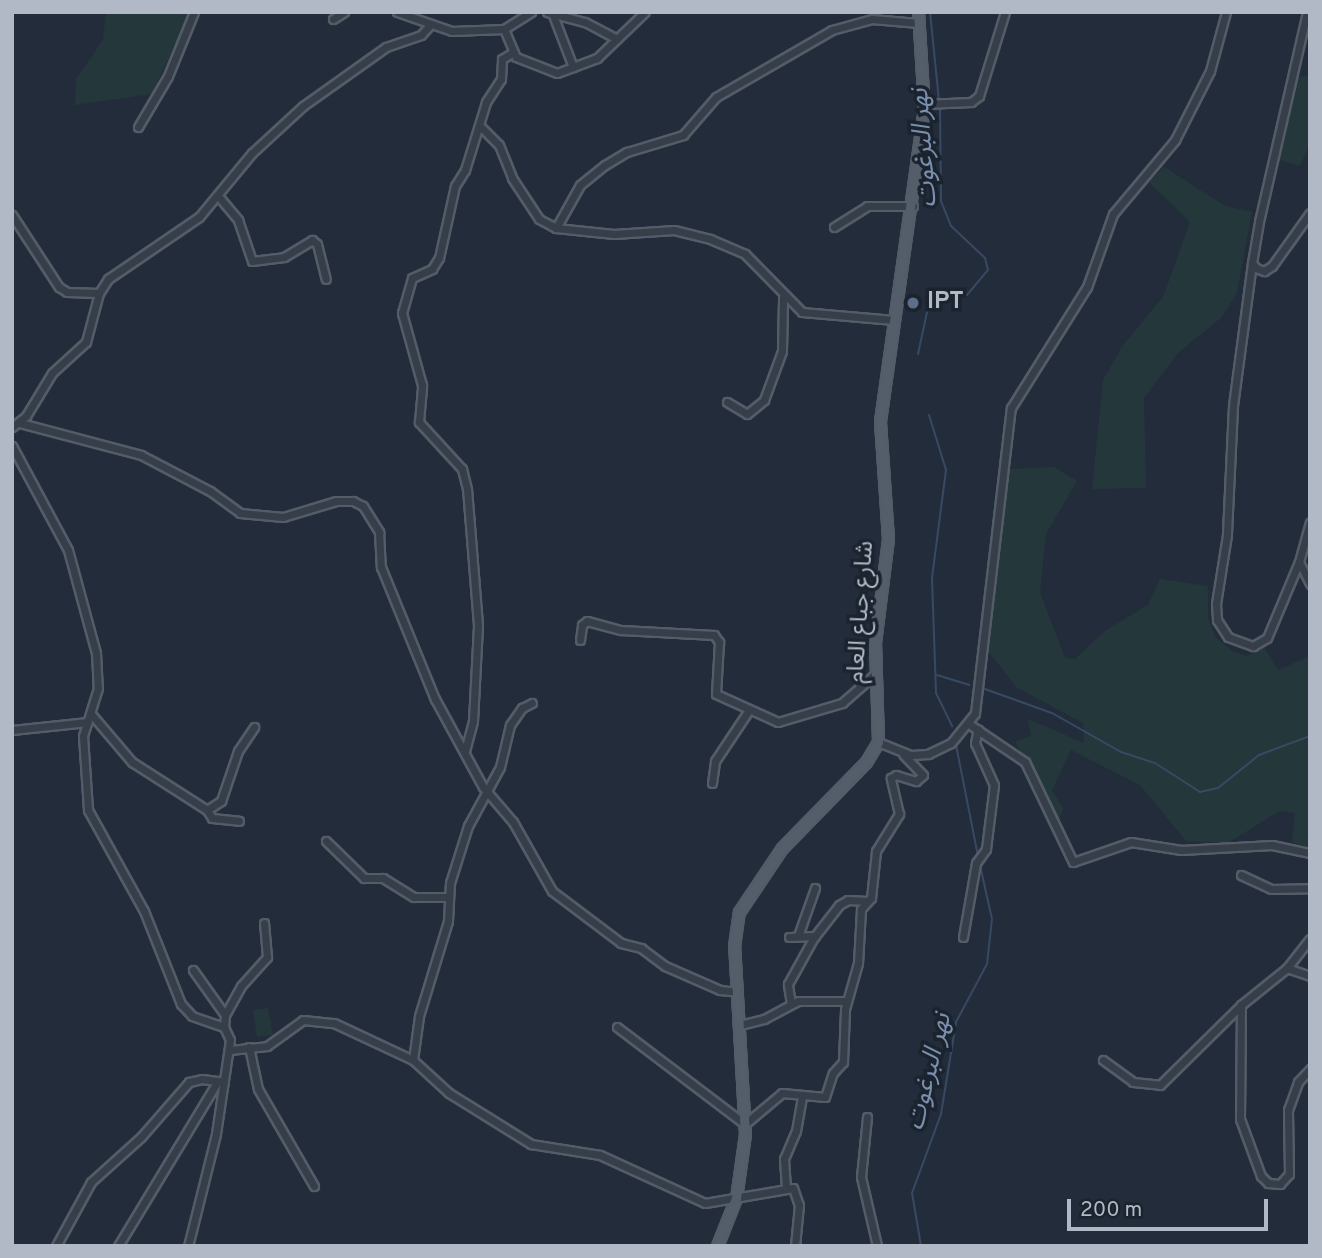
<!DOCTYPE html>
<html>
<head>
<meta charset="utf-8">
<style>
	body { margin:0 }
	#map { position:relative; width:1322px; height:1258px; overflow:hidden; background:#232c3a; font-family:Overpass,"Noto Sans Arabic",sans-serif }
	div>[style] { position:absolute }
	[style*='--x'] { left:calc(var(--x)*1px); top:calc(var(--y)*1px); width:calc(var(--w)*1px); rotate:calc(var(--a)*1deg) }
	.green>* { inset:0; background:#24383b }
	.stream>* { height:2px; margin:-1px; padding:0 1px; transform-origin:1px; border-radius:1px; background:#384963 }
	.roads { filter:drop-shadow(2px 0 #545c68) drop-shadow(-2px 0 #545c68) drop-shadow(0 2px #545c68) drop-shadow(0 -2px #545c68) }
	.minor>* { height:7px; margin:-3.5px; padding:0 3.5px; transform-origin:3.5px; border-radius:3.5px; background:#363e4a }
	.major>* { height:9px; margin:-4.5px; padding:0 4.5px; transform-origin:4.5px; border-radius:4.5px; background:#545d6a }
	.dots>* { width:19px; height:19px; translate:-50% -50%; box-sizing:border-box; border:4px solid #1b232f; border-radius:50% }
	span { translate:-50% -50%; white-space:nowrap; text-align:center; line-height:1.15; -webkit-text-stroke:7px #1b232f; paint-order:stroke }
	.poi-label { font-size:24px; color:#b1b9c6; font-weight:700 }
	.left { translate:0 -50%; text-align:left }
	.street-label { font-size:24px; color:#b1b9c6 }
	.water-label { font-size:26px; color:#7a8fad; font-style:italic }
	.frame { position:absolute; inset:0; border:14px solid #b1b9c6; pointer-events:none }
	.scale { position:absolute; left:1067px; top:1199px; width:201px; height:32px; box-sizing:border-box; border:4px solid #b1b9c6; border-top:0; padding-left:9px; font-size:21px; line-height:24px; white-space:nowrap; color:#b1b9c6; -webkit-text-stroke:5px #1b232f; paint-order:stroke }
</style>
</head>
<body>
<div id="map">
	<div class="green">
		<div style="clip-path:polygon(106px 12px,190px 12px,152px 94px,75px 105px,76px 79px,103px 40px)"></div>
		<div style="clip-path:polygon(1310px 75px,1310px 144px,1300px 166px,1277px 159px,1294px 79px)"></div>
		<div style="clip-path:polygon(1164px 167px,1225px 206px,1252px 212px,1237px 293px,1222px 317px,1178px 353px,1144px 398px,1146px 488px,1092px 489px,1103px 380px,1123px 345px,1163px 297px,1190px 222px,1149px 182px)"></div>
		<div style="clip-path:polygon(1054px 467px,1077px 481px,1046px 534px,1040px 592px,1065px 658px,1075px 659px,1106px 630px,1148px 605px,1160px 579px,1208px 586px,1208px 618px,1215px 637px,1234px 652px,1247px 656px,1264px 647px,1278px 670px,1310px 656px,1310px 848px,1292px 842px,1295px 813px,1279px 811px,1228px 843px,1186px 841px,1140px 785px,1071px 750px,1052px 790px,1063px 808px,1058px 824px,1015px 742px,1031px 736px,1028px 719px,1084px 743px,1083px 723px,1016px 687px,982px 643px,995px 580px,1000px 496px,1010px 469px)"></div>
		<div style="clip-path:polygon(268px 1008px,273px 1035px,257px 1037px,253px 1010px)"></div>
	</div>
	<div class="stream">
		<div style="--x:930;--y:12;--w:88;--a:84.2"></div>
		<div style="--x:918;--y:354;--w:43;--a:-77.9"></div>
		<div style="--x:927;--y:312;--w:16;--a:-47"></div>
		<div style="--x:938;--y:300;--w:29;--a:-10"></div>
		<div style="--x:967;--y:295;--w:33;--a:-50"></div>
		<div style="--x:988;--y:270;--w:12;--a:-104"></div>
		<div style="--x:985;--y:258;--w:47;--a:-136.7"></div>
		<div style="--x:951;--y:226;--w:27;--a:-112"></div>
		<div style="--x:941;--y:201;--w:96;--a:-90.6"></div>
		<div style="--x:929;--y:415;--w:58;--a:72.8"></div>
		<div style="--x:946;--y:470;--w:109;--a:97.4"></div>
		<div style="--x:932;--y:578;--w:115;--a:88"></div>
		<div style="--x:936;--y:693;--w:37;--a:64"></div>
		<div style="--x:937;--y:675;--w:34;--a:17"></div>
		<div style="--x:982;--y:688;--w:74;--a:19.7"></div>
		<div style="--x:1052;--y:713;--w:79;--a:29.5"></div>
		<div style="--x:1121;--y:752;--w:36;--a:18"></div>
		<div style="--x:1155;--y:763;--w:54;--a:32.8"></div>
		<div style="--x:1200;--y:792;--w:18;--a:-13"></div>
		<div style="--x:1218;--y:788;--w:53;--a:-38.8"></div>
		<div style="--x:1259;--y:755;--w:54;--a:-20.4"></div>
		<div style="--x:956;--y:745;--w:113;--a:78.8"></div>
		<div style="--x:921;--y:1246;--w:54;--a:-99.6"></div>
		<div style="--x:912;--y:1193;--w:84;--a:-69.8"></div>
		<div style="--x:941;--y:1114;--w:93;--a:-80.7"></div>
		<div style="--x:956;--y:1022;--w:66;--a:-61.9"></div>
		<div style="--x:987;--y:964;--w:45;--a:-83.7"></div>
		<div style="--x:992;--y:919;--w:59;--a:-102.6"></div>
	</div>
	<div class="roads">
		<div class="minor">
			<div style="--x:397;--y:12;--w:58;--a:19.1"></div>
			<div style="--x:452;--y:31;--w:52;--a:-2.2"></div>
			<div style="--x:504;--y:29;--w:32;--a:-32"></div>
			<div style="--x:547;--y:12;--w:39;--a:15"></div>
			<div style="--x:585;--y:22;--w:36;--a:28"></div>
			<div style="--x:1307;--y:12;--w:215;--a:102.9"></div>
			<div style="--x:1259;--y:222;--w:42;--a:99.7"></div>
			<div style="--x:1252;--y:263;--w:6;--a:51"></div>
			<div style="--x:1256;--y:268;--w:9;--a:21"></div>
			<div style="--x:1264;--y:271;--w:9;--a:-32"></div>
			<div style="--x:1272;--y:266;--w:65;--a:-54.4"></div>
			<div style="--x:553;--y:15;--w:56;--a:69"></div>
			<div style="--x:333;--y:19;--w:13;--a:-32"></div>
			<div style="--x:504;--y:29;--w:30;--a:67"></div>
			<div style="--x:516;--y:57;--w:44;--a:21.3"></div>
			<div style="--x:557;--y:73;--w:43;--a:-20.6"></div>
			<div style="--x:597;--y:58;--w:66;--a:-43.8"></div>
			<div style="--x:924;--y:104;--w:47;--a:-2.4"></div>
			<div style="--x:971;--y:102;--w:10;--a:-37"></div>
			<div style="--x:979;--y:96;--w:88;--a:-72.8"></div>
			<div style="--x:138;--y:127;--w:59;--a:-59.5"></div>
			<div style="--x:168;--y:76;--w:69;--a:-67.9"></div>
			<div style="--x:481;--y:127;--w:25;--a:45"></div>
			<div style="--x:499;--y:145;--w:35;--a:68"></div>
			<div style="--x:512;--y:178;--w:49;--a:56.6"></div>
			<div style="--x:539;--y:219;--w:19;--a:28"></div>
			<div style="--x:556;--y:228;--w:49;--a:-60.8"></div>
			<div style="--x:580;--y:185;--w:32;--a:-39"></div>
			<div style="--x:605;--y:165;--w:26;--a:-31"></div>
			<div style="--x:627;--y:152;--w:59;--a:-16.9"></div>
			<div style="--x:683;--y:135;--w:50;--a:-49"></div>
			<div style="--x:716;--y:97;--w:134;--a:-30"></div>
			<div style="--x:832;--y:30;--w:41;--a:-15.4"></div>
			<div style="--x:872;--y:19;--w:46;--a:5"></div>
			<div style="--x:219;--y:197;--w:30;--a:50"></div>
			<div style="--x:238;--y:220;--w:43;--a:71.1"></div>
			<div style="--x:252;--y:261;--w:32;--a:-7"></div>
			<div style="--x:284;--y:257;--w:33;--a:-31"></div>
			<div style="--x:312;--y:240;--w:6;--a:39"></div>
			<div style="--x:317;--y:244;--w:36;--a:76"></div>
			<div style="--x:12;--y:215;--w:86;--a:56.9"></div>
			<div style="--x:59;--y:287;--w:9;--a:32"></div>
			<div style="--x:67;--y:292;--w:32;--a:2"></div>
			<div style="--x:834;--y:227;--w:39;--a:-32"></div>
			<div style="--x:867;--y:206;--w:46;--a:0"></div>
			<div style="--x:556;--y:228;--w:58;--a:5.9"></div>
			<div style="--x:614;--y:234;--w:60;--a:-3.8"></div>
			<div style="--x:674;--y:230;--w:37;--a:14"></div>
			<div style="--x:710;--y:239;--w:38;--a:23"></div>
			<div style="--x:745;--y:254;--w:81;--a:45.5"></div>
			<div style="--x:802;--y:312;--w:92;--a:5"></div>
			<div style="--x:1252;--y:263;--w:144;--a:97.6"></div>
			<div style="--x:1233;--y:406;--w:129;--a:92.7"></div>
			<div style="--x:1227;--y:535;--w:70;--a:99.1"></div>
			<div style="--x:1216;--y:604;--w:16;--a:86"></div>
			<div style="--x:1217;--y:620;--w:20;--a:57"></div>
			<div style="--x:1228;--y:637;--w:27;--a:20"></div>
			<div style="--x:1253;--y:646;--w:16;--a:-30"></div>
			<div style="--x:1267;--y:638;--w:82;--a:-67.2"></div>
			<div style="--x:1299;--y:562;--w:41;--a:-74.6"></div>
			<div style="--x:727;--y:402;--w:23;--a:31"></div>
			<div style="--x:747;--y:414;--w:22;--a:-39"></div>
			<div style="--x:764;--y:400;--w:52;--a:-69.8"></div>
			<div style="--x:782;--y:351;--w:54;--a:-88.9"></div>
			<div style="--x:20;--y:423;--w:125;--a:14.8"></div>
			<div style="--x:141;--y:455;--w:78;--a:27.6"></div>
			<div style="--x:210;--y:491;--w:37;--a:36"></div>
			<div style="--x:240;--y:513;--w:43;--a:5.3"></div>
			<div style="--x:283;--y:517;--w:55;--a:-16.8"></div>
			<div style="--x:336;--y:501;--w:17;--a:0"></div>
			<div style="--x:353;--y:501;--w:11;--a:27"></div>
			<div style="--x:363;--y:506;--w:31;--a:58"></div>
			<div style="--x:379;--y:532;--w:35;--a:87"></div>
			<div style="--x:381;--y:567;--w:143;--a:67.8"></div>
			<div style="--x:435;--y:699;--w:100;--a:61.4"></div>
			<div style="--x:483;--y:787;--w:46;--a:49.4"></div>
			<div style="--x:513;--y:822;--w:79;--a:60.5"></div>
			<div style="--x:552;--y:891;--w:86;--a:37"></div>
			<div style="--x:621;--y:943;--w:21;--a:14"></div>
			<div style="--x:641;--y:948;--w:30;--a:37"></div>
			<div style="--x:665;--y:966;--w:60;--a:23.6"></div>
			<div style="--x:720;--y:990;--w:18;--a:6"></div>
			<div style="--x:12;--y:427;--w:18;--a:-38"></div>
			<div style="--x:26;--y:416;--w:50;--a:-58.8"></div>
			<div style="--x:52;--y:373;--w:46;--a:-42.4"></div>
			<div style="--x:86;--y:342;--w:51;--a:-75.1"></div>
			<div style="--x:99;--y:293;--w:17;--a:-57"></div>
			<div style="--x:108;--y:279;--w:110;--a:-34.3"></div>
			<div style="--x:199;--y:217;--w:83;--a:-50.4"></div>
			<div style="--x:252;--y:153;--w:69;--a:-42.7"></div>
			<div style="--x:303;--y:106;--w:102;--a:-35.4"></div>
			<div style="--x:386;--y:47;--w:37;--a:-19"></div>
			<div style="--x:421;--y:35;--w:13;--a:-48"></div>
			<div style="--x:12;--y:446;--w:118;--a:61.7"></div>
			<div style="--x:68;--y:550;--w:107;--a:74.8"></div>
			<div style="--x:96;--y:653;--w:35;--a:87"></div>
			<div style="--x:98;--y:688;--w:50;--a:107.4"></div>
			<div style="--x:83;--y:736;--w:74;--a:86.1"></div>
			<div style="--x:88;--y:810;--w:115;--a:61"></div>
			<div style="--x:144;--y:911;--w:100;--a:68.3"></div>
			<div style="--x:181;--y:1004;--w:16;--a:47"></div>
			<div style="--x:192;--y:1016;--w:34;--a:19"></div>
			<div style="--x:224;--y:1027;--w:14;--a:65"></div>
			<div style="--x:230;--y:1040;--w:95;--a:98.5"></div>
			<div style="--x:216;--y:1134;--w:115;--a:104"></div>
			<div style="--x:1299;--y:562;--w:25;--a:63"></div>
			<div style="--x:580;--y:640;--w:15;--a:-82"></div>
			<div style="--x:582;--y:625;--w:6;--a:-39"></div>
			<div style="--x:587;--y:621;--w:35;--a:15"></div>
			<div style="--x:621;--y:630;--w:93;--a:3.1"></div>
			<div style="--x:714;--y:635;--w:9;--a:54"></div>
			<div style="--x:719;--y:642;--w:52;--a:93.3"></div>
			<div style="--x:716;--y:694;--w:68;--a:24.3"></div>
			<div style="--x:778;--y:722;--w:67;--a:-16.5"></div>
			<div style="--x:842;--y:703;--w:43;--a:-41.2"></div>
			<div style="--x:92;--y:715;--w:62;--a:49.6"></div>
			<div style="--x:132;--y:762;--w:89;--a:32.6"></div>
			<div style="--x:207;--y:810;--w:17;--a:-33"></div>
			<div style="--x:221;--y:801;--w:53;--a:-71.2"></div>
			<div style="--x:238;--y:751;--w:29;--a:-56"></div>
			<div style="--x:969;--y:724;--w:68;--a:34.2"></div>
			<div style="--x:1025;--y:762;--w:111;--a:64.4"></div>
			<div style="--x:1073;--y:862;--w:61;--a:-19"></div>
			<div style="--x:1131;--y:842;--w:51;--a:9.1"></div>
			<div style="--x:1181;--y:850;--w:91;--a:-3.1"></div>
			<div style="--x:1272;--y:845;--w:39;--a:12"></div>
			<div style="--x:12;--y:730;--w:76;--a:-6"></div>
			<div style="--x:878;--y:742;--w:35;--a:22"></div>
			<div style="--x:911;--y:755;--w:17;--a:-3"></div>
			<div style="--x:928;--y:754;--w:25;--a:-26"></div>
			<div style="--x:951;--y:743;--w:38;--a:-51"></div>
			<div style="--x:975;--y:713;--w:307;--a:-83.3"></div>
			<div style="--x:1011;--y:408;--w:143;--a:-57.9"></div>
			<div style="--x:1087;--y:287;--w:77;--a:-70.4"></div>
			<div style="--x:1113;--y:214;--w:97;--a:-50"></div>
			<div style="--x:1175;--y:140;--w:77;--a:-63.1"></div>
			<div style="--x:1210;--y:71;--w:61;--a:-74.8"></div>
			<div style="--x:465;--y:751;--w:31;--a:-75"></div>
			<div style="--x:473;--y:721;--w:96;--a:-87"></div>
			<div style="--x:478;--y:625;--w:136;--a:-94.6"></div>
			<div style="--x:467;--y:489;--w:21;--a:-104"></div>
			<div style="--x:462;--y:469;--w:64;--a:-132.5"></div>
			<div style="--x:419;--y:422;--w:37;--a:-85"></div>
			<div style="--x:422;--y:385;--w:75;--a:-105.5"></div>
			<div style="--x:402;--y:313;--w:36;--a:-74"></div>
			<div style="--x:412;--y:278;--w:22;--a:-24"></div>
			<div style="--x:432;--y:269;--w:13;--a:-58"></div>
			<div style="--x:439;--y:258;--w:74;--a:-77.5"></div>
			<div style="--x:455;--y:186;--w:19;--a:-58"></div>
			<div style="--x:465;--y:170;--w:71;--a:-72.8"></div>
			<div style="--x:486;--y:102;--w:27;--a:-57"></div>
			<div style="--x:501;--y:79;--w:20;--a:-87"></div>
			<div style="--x:502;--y:59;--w:12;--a:-31"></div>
			<div style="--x:712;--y:783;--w:22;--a:-82"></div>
			<div style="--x:715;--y:761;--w:61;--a:-56.3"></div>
			<div style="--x:207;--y:810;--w:9;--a:58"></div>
			<div style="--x:212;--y:818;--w:27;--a:6"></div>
			<div style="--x:326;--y:841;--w:53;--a:44.2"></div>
			<div style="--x:364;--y:878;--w:19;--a:0"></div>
			<div style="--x:383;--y:878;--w:36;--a:32"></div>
			<div style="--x:414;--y:897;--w:33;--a:0"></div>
			<div style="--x:1241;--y:875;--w:33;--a:25"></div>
			<div style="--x:1271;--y:889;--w:39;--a:-1"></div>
			<div style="--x:798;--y:936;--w:51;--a:-70.5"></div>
			<div style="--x:789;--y:937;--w:26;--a:-2"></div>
			<div style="--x:815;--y:936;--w:39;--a:-52"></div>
			<div style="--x:839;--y:905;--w:10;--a:-29"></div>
			<div style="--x:848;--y:900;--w:19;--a:3"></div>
			<div style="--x:963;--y:937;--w:75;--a:-80"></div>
			<div style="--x:976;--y:863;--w:17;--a:-54"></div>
			<div style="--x:986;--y:849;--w:64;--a:-82.9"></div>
			<div style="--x:994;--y:785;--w:46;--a:-114.3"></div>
			<div style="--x:975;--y:743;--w:14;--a:-78"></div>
			<div style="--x:1287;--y:968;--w:24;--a:19"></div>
			<div style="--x:193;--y:970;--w:55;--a:54.6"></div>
			<div style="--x:791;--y:1004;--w:20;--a:-99"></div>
			<div style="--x:788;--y:984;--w:54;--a:-61"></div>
			<div style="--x:1241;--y:1005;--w:114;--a:90.5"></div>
			<div style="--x:1240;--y:1119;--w:61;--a:69.8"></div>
			<div style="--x:1261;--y:1176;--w:10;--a:45"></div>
			<div style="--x:1268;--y:1183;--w:12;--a:5"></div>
			<div style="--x:1280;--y:1184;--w:13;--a:-48"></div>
			<div style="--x:1289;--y:1174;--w:64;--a:-90.9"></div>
			<div style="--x:1288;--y:1110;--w:30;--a:-70"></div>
			<div style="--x:1298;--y:1082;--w:18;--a:-47"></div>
			<div style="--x:740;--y:1025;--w:25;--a:-14"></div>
			<div style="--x:764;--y:1019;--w:38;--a:-28"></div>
			<div style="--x:798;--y:1001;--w:48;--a:0"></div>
			<div style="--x:224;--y:1027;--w:12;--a:-85"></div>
			<div style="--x:225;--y:1015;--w:33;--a:-61"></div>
			<div style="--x:241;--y:986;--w:39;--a:-48"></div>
			<div style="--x:267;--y:957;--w:34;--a:-95"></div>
			<div style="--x:617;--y:1027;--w:161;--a:37.2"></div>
			<div style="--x:745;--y:1124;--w:48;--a:-40"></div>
			<div style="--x:782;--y:1093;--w:43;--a:5.3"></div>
			<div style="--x:825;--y:1097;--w:25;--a:-72"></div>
			<div style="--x:833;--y:1073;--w:15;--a:-48"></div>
			<div style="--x:843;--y:1062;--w:53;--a:-87.8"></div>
			<div style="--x:845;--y:1009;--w:48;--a:-74.2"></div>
			<div style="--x:858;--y:963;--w:54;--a:-86.8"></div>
			<div style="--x:861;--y:909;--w:15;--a:-48"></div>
			<div style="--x:871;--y:898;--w:47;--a:-83.9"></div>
			<div style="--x:876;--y:851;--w:44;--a:-58.1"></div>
			<div style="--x:899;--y:814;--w:37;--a:-103"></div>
			<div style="--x:891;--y:778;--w:6;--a:-31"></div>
			<div style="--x:896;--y:775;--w:21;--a:17"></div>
			<div style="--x:916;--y:781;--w:9;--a:-41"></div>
			<div style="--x:923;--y:775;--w:28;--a:-134"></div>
			<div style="--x:249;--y:1047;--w:43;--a:77.9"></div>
			<div style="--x:258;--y:1089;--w:112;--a:60"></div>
			<div style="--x:230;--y:1050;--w:37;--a:-6"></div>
			<div style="--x:267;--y:1046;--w:44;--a:-35.8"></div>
			<div style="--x:303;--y:1020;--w:31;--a:6"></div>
			<div style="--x:334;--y:1023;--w:87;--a:25.1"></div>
			<div style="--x:413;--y:1060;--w:49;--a:42.5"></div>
			<div style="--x:449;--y:1093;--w:97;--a:31.9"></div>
			<div style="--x:531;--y:1144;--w:70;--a:9.1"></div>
			<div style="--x:600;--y:1155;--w:115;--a:24.6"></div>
			<div style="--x:705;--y:1203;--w:89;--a:-9.7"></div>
			<div style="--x:793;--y:1188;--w:18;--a:71"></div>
			<div style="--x:799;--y:1205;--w:41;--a:95.6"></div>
			<div style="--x:413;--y:1060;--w:44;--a:-82.2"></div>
			<div style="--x:419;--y:1016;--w:99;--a:-73"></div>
			<div style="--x:448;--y:921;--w:38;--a:-87"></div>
			<div style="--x:450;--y:883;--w:60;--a:-72.5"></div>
			<div style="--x:468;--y:826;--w:67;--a:-61.5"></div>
			<div style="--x:500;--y:767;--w:43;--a:-76.6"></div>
			<div style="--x:510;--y:725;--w:21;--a:-55"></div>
			<div style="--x:522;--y:708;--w:11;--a:-27"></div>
			<div style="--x:1103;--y:1060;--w:37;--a:36"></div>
			<div style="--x:1133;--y:1082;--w:27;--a:6"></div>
			<div style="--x:1160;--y:1085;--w:114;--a:-44.6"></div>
			<div style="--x:1241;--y:1005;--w:59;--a:-38.8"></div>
			<div style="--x:1287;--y:968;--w:37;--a:-52"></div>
			<div style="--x:867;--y:1117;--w:60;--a:95.7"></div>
			<div style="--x:861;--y:1177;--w:71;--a:76.9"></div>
			<div style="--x:786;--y:1188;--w:29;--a:-94"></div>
			<div style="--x:784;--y:1159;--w:30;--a:-67"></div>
			<div style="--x:796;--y:1131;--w:36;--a:-80"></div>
			<div style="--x:56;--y:1246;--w:73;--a:-61.3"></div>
			<div style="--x:91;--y:1182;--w:67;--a:-42"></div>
			<div style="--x:141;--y:1137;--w:73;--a:-48.9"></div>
			<div style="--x:189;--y:1082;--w:13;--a:-13"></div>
			<div style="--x:202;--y:1079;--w:22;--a:8"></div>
			<div style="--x:118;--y:1246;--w:193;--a:-58.8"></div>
		</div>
		<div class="major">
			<div style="--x:717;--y:1246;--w:52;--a:-68.4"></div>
			<div style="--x:736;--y:1198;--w:65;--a:-82"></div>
			<div style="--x:745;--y:1134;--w:188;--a:-93.3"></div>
			<div style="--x:734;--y:946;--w:34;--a:-82"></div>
			<div style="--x:739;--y:912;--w:77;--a:-56.1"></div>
			<div style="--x:782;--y:848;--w:120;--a:-45.7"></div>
			<div style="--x:866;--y:762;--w:23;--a:-59"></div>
			<div style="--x:878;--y:742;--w:99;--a:-91.7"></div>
			<div style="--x:875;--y:643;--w:105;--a:-82.9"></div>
			<div style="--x:888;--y:539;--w:118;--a:-93.9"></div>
			<div style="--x:880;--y:421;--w:315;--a:-82"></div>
			<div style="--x:924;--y:109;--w:97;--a:-93.5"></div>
		</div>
	</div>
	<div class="dots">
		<div style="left:913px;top:303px;background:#5c6f8a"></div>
	</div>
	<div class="poi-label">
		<span class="left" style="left:927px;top:303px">IPT</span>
	</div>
	<div class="street-label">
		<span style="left:862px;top:612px;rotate:-86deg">شارع جباع العام</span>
	</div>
	<div class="water-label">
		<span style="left:925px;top:148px;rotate:-94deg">نهر البرغوت</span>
		<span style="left:930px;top:1072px;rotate:-76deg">نهر البرغوت</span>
	</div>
	<div class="frame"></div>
	<div class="scale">200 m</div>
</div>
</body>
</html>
